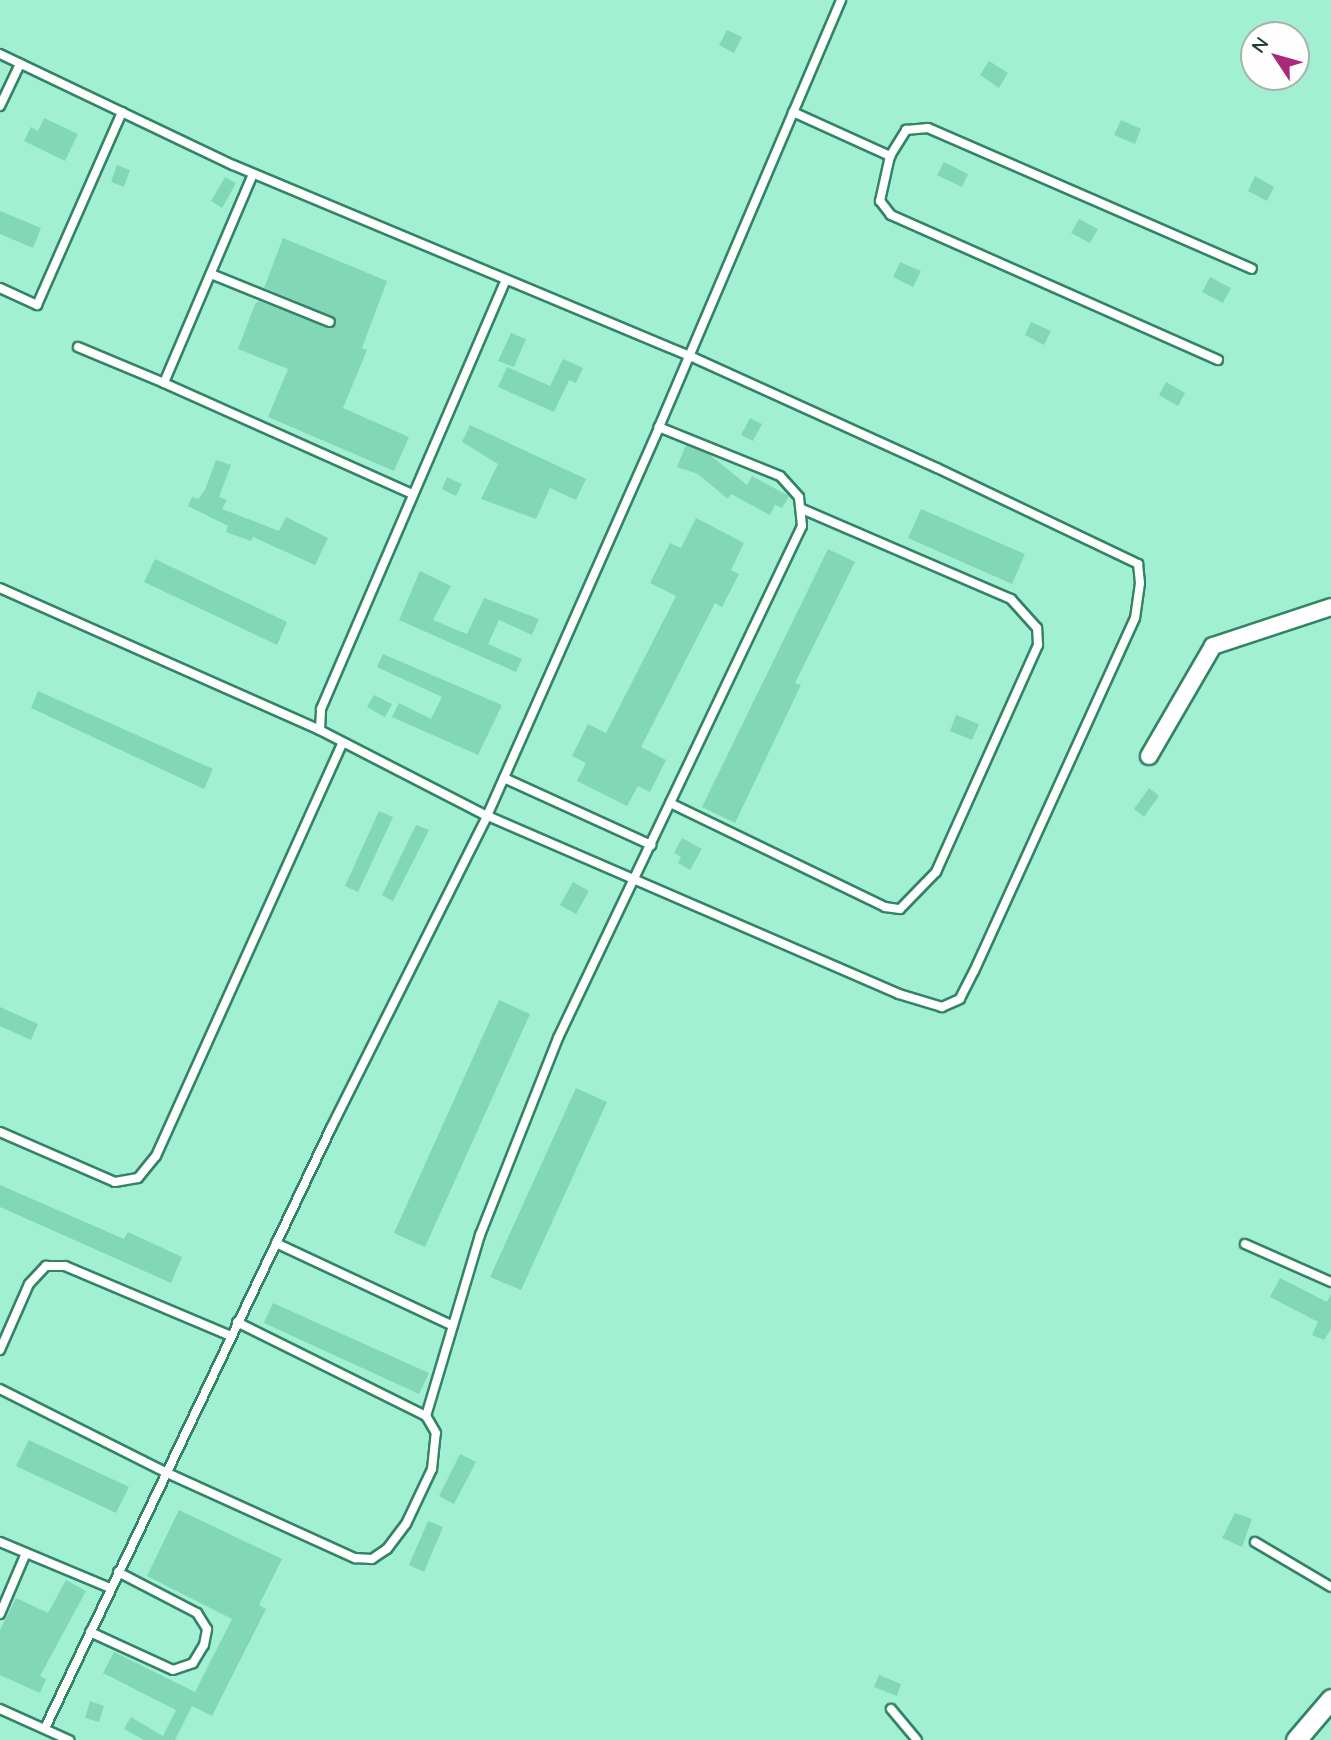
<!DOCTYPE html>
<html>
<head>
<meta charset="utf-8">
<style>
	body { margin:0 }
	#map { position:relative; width:1331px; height:1740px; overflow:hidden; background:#a2f0d2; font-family:Quicksand,sans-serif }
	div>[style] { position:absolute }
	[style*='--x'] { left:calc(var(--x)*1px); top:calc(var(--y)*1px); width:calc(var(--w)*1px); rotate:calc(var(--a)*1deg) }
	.building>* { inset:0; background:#81d7b6 }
	.roads { filter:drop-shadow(2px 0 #338368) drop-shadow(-2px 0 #338368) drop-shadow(0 2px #338368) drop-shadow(0 -2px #338368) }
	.service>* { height:8px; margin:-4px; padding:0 4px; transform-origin:4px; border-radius:4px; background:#fff }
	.minor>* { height:16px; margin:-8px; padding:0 8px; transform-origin:8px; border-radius:8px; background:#fff }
	.tertiary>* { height:19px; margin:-9.5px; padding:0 9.5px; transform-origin:9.5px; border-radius:9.5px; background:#fff }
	span { translate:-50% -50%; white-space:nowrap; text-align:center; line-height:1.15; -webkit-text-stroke:6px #fefefe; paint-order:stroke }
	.north { position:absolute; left:1240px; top:21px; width:70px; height:70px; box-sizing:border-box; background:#fefefe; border:2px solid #a5b2ad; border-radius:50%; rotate:306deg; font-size:19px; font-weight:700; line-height:28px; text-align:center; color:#1f3f34 }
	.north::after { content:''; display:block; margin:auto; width:24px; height:32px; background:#a92978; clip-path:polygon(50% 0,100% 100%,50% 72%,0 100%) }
</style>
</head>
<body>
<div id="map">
	<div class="building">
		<div style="clip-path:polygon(727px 30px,742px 37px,734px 53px,719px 45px)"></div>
		<div style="clip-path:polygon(989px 61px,1008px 73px,999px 88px,980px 75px)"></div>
		<div style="clip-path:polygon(44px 118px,78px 134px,65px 161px,24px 141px,31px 127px,38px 131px)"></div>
		<div style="clip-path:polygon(1121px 120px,1141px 129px,1135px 144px,1114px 135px)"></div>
		<div style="clip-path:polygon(944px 162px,968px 174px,962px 187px,937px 175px)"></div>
		<div style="clip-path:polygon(117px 165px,130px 170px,124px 187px,111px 182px)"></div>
		<div style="clip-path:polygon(1255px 176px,1274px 187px,1267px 201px,1248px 191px)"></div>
		<div style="clip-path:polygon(225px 177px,236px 183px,222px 208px,211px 201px)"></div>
		<div style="clip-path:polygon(0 211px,41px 228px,33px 248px,0 234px)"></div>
		<div style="clip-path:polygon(1079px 219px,1098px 229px,1090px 243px,1071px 233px)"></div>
		<div style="clip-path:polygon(283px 238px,387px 281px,362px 348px,367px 350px,343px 408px,409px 437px,394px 471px,268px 417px,288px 369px,238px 349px,255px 304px,259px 301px,328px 328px,337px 322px,332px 316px,264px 288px)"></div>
		<div style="clip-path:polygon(900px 262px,921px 271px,913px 287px,893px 277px)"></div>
		<div style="clip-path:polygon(1210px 277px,1231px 288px,1223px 303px,1202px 292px)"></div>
		<div style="clip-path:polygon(1031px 322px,1051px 331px,1044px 345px,1025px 335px)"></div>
		<div style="clip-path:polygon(511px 333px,526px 339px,514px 367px,498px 361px)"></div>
		<div style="clip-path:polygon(563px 359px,583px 368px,576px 383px,569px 380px,554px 412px,498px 387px,507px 367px,550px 386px)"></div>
		<div style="clip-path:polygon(1166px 382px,1185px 393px,1178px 406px,1159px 395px)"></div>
		<div style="clip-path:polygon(750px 418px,762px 424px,753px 441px,741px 435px)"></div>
		<div style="clip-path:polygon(470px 425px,586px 479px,576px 500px,550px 488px,536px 519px,481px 499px,498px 464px,462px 442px)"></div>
		<div style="clip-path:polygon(686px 445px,709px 454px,747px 485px,752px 476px,789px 496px,782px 508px,775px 505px,770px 515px,731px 494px,728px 499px,698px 474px,677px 467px)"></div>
		<div style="clip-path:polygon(216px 460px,231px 465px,219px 497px,227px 500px,222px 509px,279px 531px,286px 517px,328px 538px,315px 565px,253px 537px,251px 541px,226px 532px,228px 526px,188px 506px,192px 497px,198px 499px,205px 490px)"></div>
		<div style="clip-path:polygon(447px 477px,462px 484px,456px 496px,442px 489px)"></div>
		<div style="clip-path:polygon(921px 509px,1025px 554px,1012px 584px,908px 538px)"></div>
		<div style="clip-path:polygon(696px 518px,744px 543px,731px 570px,739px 574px,722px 607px,715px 603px,641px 747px,666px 760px,650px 792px,638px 786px,627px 806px,577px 781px,586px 763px,572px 756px,588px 724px,606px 733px,676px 596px,650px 583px,670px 543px,681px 548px)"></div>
		<div style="clip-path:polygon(828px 549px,855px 562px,795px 683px,801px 685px,735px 823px,702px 807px)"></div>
		<div style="clip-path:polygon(155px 559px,287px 622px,277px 645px,144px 582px)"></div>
		<div style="clip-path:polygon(420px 571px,451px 586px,433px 620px,467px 634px,484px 598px,539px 619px,532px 635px,499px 620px,488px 644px,522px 659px,516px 672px,399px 620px)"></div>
		<div style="clip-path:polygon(383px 654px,502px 705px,478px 755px,392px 717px,399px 703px,431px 719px,442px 697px,377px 667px)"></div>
		<div style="clip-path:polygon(38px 691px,213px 769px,204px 789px,31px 708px)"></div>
		<div style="clip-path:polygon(374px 695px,392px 704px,385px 717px,367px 707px)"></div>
		<div style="clip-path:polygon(956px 715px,979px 724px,972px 740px,950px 731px)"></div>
		<div style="clip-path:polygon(1149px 788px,1159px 796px,1144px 817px,1134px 809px)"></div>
		<div style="clip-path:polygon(379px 811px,393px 817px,358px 892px,345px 886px)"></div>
		<div style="clip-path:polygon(416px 825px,429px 830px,393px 901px,382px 895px)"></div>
		<div style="clip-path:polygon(682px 838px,702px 849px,690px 870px,678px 863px,681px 857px,674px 853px)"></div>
		<div style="clip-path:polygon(573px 882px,589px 891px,576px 914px,560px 905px)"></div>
		<div style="clip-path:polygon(499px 1000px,530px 1014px,425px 1247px,394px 1233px)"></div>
		<div style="clip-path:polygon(0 1007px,38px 1024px,31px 1040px,0 1026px)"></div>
		<div style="clip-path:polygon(576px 1088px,607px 1102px,521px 1290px,490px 1277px)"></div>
		<div style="clip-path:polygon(0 1185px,124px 1239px,128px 1232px,182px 1257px,171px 1283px,0 1207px)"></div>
		<div style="clip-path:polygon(1280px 1278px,1327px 1302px,1331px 1294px,1331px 1329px,1324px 1340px,1312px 1335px,1318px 1322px,1270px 1297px)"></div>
		<div style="clip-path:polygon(273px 1303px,429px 1373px,419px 1394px,264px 1323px)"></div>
		<div style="clip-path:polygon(29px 1440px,129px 1487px,116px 1513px,16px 1466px)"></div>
		<div style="clip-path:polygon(460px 1454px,476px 1462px,454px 1504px,439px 1496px)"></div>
		<div style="clip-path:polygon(179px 1510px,282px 1559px,259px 1605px,266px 1609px,212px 1716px,192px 1706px,175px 1740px,144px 1740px,124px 1729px,131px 1717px,163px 1736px,176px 1710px,103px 1673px,114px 1652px,195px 1692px,232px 1619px,147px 1576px)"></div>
		<div style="clip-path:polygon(1235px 1513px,1252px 1519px,1242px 1547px,1222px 1538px)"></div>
		<div style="clip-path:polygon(428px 1521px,443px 1527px,424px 1572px,409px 1565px)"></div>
		<div style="clip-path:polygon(66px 1580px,86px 1591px,40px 1676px,46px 1679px,40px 1693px,0 1675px,0 1630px,16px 1598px,48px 1613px)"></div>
		<div style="clip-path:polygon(879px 1675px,901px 1684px,897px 1696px,874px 1687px)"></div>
		<div style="clip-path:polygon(90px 1701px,104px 1706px,99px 1722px,85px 1718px)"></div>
	</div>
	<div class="roads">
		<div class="service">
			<div style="--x:0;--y:54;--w:258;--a:25.5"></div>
			<div style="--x:233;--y:165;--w:495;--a:22.7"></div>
			<div style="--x:690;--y:356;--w:271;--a:24.4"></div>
			<div style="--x:937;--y:468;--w:223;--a:25.5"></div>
			<div style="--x:1138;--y:564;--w:19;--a:84"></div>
			<div style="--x:1140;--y:583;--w:35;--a:98"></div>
			<div style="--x:1135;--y:618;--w:388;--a:114.5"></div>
			<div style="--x:974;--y:971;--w:31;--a:117"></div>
			<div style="--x:960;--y:999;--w:20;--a:156"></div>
			<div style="--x:942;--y:1007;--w:45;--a:-163.2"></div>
			<div style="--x:899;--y:994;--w:449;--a:-156.6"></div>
			<div style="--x:487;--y:816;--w:188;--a:-152.8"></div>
			<div style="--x:320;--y:730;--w:350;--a:-156.1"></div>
			<div style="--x:0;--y:106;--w:47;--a:-64.5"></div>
			<div style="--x:793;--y:112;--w:107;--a:24.4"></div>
			<div style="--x:253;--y:174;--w:227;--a:113.1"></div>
			<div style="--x:164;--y:383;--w:272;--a:24.1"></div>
			<div style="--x:211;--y:274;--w:128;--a:22"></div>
			<div style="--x:0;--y:288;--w:41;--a:24.7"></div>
			<div style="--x:37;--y:305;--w:211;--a:-66.2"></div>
			<div style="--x:78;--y:347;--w:93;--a:22.7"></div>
			<div style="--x:1218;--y:360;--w:358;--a:-156.1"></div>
			<div style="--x:891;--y:215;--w:18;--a:-128"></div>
			<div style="--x:880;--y:201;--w:46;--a:-77.5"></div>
			<div style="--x:890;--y:156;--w:31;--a:-58"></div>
			<div style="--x:906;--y:130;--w:22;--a:-5"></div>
			<div style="--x:928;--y:128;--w:353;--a:23.5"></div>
			<div style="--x:320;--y:730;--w:21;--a:-87"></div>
			<div style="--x:321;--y:709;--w:466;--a:-66.7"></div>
			<div style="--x:504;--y:778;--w:162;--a:24.5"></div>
			<div style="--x:670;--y:803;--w:239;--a:25.8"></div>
			<div style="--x:885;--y:907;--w:15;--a:8"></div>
			<div style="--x:900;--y:909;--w:52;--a:-45.8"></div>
			<div style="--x:936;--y:872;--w:249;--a:-65.8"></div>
			<div style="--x:1038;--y:645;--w:17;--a:-93"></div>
			<div style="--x:1037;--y:628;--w:39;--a:-132"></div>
			<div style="--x:1011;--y:599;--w:228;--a:-156.7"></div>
			<div style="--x:0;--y:1132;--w:125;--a:23.5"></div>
			<div style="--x:115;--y:1182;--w:23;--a:-10"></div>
			<div style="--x:138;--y:1178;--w:28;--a:-51"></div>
			<div style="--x:156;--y:1156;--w:452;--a:-65.7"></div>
			<div style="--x:276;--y:1243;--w:195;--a:25.1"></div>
			<div style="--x:1245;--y:1244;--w:94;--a:23.8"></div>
			<div style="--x:0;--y:1350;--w:72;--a:-66.3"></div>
			<div style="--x:29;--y:1284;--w:25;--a:-47"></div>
			<div style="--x:46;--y:1266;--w:19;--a:0"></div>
			<div style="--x:65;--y:1266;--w:180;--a:22.9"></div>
			<div style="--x:0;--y:1389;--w:185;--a:26.7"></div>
			<div style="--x:165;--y:1472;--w:209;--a:24.4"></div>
			<div style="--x:355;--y:1558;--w:17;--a:3"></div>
			<div style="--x:372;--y:1559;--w:18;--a:-34"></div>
			<div style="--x:387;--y:1549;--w:31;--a:-53"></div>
			<div style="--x:406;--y:1524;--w:61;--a:-64.7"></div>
			<div style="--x:432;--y:1469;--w:36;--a:-84"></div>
			<div style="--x:436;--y:1433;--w:20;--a:-120"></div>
			<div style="--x:426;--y:1416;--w:211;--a:-153.6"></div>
			<div style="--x:426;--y:1416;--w:189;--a:-73.4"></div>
			<div style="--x:480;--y:1235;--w:212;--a:-68.4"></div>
			<div style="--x:558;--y:1038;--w:567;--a:-64.52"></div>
			<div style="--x:802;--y:526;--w:29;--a:-96"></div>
			<div style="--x:799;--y:497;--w:28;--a:-132"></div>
			<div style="--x:780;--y:476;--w:131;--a:-158"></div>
			<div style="--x:659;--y:427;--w:464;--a:-66.9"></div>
			<div style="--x:0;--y:1542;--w:119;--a:22.7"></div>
			<div style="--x:1255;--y:1542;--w:88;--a:30.6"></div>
			<div style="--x:0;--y:1614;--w:66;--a:-66.9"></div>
			<div style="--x:90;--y:1632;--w:91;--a:24.6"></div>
			<div style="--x:173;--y:1670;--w:21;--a:-19"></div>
			<div style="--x:193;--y:1663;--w:21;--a:-59"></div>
			<div style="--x:204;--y:1645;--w:16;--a:-79"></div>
			<div style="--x:207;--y:1629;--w:19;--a:-122"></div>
			<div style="--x:197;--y:1613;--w:89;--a:-152.6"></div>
			<div style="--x:0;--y:1709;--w:76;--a:24.2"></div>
			<div style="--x:891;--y:1709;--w:40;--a:50"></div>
			<div style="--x:45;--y:1728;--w:665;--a:-64.51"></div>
			<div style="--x:331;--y:1128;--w:349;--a:-63.4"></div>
			<div style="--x:487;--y:816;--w:425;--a:-66.1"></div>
		</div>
		<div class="minor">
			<div style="--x:1149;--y:756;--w:127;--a:-59.8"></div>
			<div style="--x:1213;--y:646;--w:124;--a:-18.3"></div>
		</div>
		<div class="tertiary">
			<div style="--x:1296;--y:1740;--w:54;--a:-49.5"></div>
		</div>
	</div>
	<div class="north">N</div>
</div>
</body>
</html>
